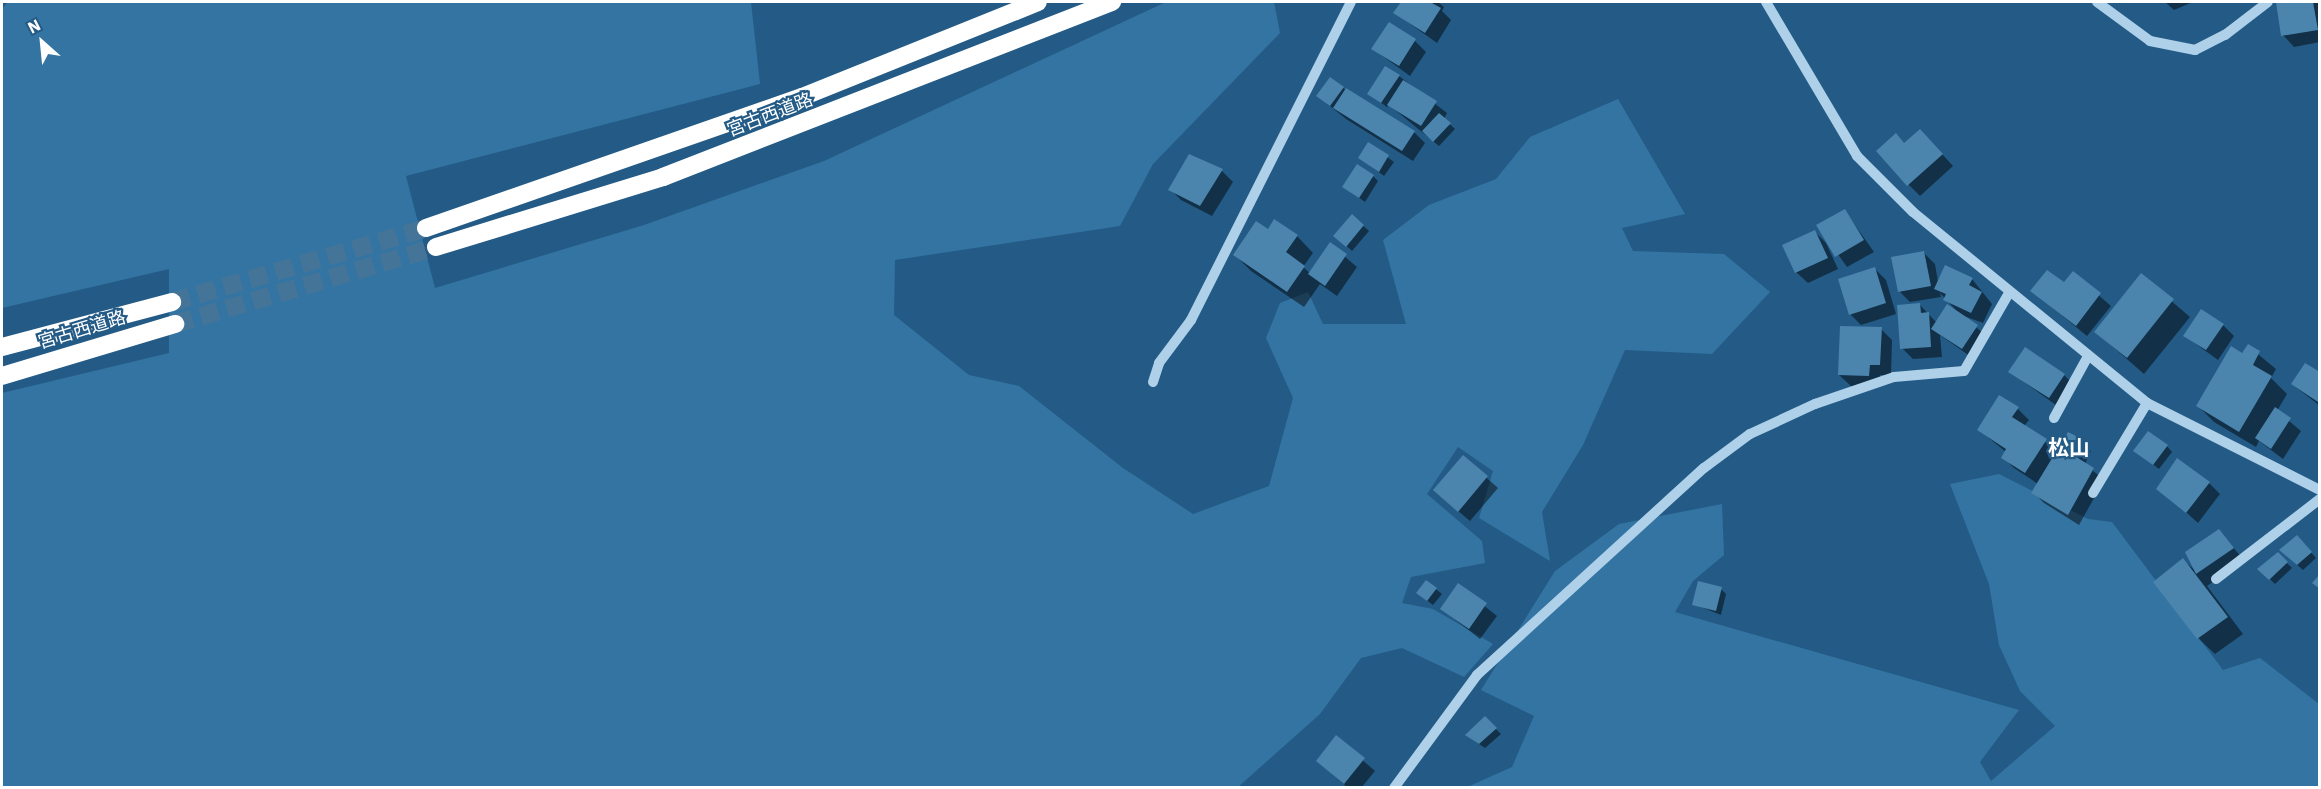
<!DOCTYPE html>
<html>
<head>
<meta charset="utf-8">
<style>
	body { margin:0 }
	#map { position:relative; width:2321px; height:789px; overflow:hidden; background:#235b86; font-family:"IBM Plex Sans","Noto Sans JP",sans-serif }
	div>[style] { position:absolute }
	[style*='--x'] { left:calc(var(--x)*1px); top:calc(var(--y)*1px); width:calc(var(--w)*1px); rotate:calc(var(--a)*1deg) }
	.green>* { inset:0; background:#3474a2 }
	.shadow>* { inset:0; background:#0007 }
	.building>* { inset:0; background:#4b85ae }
	.highway-tunnel>* { height:18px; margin-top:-9px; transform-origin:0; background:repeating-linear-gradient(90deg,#447498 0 18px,transparent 0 27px) }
	.minor>* { height:10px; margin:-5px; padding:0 5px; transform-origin:5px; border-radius:5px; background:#aed0e9 }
	.highway>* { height:18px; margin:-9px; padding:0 9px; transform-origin:9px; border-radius:9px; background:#fff }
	span { translate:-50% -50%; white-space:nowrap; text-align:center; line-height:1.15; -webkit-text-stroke:4.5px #235b86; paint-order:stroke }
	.street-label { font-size:18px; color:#fff }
	.quarter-label { font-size:21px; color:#fff; font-weight:700 }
	.frame { position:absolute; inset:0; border:3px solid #fff; pointer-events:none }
	.north { position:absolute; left:12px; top:12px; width:60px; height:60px; -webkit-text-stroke:4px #235b86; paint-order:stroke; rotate:333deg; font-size:16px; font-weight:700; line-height:24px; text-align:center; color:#fff }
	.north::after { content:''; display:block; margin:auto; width:21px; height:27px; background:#fff; clip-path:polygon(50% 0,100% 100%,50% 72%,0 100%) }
</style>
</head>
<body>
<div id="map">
	<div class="green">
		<div style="clip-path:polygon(8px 2px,751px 2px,760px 84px,406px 176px,435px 288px,644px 225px,824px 161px,1166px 2px,1274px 2px,1280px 33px,1153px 164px,1120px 226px,895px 260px,894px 315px,969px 375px,1019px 386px,1123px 468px,1193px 514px,1269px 486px,1293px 398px,1266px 338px,1280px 303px,1308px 292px,1323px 324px,1406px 324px,1383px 240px,1429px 205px,1496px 179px,1530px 137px,1618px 99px,1685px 214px,1622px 228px,1633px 251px,1724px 254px,1770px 292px,1712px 354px,1625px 350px,1583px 445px,1542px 512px,1550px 561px,1479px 518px,1493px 471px,1458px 447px,1427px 494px,1482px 541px,1485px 563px,1411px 577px,1402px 603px,1433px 609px,1493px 644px,1464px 677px,1402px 648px,1361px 658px,1320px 714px,1238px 787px,2px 787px,2px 393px,169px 353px,169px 269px,2px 308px,2px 9px)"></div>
		<div style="clip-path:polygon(1999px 474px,2088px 519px,2112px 522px,2223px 670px,2260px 658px,2319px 704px,2319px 787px,1465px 788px,1512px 767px,1534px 716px,1481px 690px,1555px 571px,1619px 524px,1722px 504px,1724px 555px,1693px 581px,1675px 612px,2019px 710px,1980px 762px,1991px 781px,2055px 726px,2020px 691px,1999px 645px,1989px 584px,1950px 484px)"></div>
	</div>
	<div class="shadow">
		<div style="clip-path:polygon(1402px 2px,1438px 2px,1444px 7px,1442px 11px,1451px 20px,1437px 43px,1395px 13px)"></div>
		<div style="clip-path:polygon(2165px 2px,2193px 2px,2174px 10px)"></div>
		<div style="clip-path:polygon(2316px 2px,2320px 5px,2320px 42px,2294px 47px,2283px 35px,2277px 3px)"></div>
		<div style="clip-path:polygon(1415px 41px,1426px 52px,1410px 76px,1373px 49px)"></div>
		<div style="clip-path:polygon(1399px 76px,1447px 113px,1444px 119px,1455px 129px,1439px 146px,1389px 105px,1387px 107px,1369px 94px)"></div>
		<div style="clip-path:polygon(1343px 88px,1414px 132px,1425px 143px,1413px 161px,1346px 119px,1318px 96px)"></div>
		<div style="clip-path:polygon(1931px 142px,1953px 166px,1920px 196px,1909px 185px,1905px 144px)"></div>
		<div style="clip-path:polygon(1369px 144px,1394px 162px,1384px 176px,1360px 158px)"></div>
		<div style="clip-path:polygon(1222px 171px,1233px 182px,1212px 216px,1181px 200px,1170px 189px)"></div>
		<div style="clip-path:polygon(1373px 176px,1378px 181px,1365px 202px,1344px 187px)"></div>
		<div style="clip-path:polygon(1845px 211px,1874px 252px,1847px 267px,1818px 226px)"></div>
		<div style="clip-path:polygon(1352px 216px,1369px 231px,1352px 251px,1341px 241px)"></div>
		<div style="clip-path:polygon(1268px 231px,1297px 236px,1313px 253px,1303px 267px,1310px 273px,1330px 244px,1357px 267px,1337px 296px,1320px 284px,1304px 307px,1251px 271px,1235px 255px)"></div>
		<div style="clip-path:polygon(1814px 231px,1826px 243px,1838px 269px,1808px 283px,1796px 272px)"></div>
		<div style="clip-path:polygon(1924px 253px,1935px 264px,1938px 282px,1972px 279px,1992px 304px,1983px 323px,1961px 315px,1988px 337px,1974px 359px,1940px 335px,1942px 357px,1913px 359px,1902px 348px,1919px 304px,1937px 323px,1955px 309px,1940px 293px,1941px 297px,1910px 302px,1899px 291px)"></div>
		<div style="clip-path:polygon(1875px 269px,1886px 280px,1896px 314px,1861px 325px,1850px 314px)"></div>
		<div style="clip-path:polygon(2073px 273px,2111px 306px,2087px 336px,2032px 291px,2064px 285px)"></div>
		<div style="clip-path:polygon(2141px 275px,2190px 317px,2144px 374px,2096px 332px)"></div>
		<div style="clip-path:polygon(2223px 325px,2234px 336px,2218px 360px,2185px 336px)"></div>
		<div style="clip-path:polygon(1881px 329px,1892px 340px,1891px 375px,1880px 375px,1880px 387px,1851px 386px,1839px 375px)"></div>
		<div style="clip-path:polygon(2248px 346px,2276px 369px,2271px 378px,2287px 394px,2277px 411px,2301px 431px,2283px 459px,2259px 441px,2256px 447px,2214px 422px,2198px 406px)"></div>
		<div style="clip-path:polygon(2010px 372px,2064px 375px,2075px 386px,2060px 408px)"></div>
		<div style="clip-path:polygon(2320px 374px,2320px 406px,2292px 384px)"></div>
		<div style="clip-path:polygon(2018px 409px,2029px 420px,2024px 426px,2058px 452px,2069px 434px,2091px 451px,2085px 464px,2104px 480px,2079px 525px,2044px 503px,2033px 492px,2038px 484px,2014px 468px,2003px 457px,2006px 452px,1979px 430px)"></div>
		<div style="clip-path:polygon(2167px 446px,2172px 452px,2159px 469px,2135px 451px)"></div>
		<div style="clip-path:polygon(1463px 457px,1498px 488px,1470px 521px,1446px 501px)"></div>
		<div style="clip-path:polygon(2209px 483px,2220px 494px,2198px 523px,2168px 496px)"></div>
		<div style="clip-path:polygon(2219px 531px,2244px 560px,2207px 586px,2243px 634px,2215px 654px,2198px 638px,2183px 560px,2198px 573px,2187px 553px)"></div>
		<div style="clip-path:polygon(2302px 542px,2316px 558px,2303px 570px,2286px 555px)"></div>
		<div style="clip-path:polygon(2278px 554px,2292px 568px,2275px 584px,2259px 569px)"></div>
		<div style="clip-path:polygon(1427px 582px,1442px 594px,1433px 605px,1424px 598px)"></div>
		<div style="clip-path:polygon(1458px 585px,1497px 616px,1480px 639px,1442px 609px)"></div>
		<div style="clip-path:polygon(1721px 589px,1726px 594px,1721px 615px,1694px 604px)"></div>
		<div style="clip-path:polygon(1485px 718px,1501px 734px,1485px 748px,1473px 740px)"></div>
		<div style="clip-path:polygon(1336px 737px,1375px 771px,1361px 788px,1348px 788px,1318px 761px)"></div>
	</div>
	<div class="building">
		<div style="clip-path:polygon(1401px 2px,1430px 2px,1441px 8px,1425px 33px,1393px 13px)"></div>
		<div style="clip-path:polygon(2276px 2px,2313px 2px,2318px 30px,2281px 36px)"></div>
		<div style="clip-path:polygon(1389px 22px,1416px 39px,1399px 66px,1371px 49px)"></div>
		<div style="clip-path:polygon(1385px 66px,1400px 75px,1381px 103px,1367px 94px)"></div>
		<div style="clip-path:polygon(1330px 77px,1344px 87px,1330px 106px,1316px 96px)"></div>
		<div style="clip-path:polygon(1403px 80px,1437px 101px,1421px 126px,1387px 105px)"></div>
		<div style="clip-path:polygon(1346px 88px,1415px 131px,1402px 151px,1333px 108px)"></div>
		<div style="clip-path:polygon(1439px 113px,1451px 123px,1433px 142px,1422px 131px)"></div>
		<div style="clip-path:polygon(1920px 129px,1943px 154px,1907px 186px,1876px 151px,1896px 133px,1904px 143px)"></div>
		<div style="clip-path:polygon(1368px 142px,1389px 155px,1379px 172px,1358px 158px)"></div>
		<div style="clip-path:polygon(1189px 154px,1223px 169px,1200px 206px,1168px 190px)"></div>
		<div style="clip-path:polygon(1357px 164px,1374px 175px,1359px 198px,1342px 187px)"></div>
		<div style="clip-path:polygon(1845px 209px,1864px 240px,1835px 257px,1816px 225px)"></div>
		<div style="clip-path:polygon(1352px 214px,1364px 225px,1346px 247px,1333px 236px)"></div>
		<div style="clip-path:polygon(1274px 219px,1298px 235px,1286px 252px,1305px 266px,1287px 292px,1233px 255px,1256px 221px,1268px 229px)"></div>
		<div style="clip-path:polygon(1815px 230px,1828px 258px,1795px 273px,1782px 245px)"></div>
		<div style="clip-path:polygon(1330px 242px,1347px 254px,1325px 286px,1308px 274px)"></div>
		<div style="clip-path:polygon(1924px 251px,1931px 286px,1898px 292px,1891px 257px)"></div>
		<div style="clip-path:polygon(1945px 265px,1973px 278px,1969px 285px,1982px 292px,1971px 313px,1943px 300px,1946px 294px,1934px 289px)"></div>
		<div style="clip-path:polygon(1875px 267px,1886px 303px,1849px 315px,1838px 279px)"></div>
		<div style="clip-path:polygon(2047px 270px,2064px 282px,2073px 271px,2101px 293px,2076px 326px,2030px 291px)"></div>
		<div style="clip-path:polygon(2141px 273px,2174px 299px,2127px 358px,2094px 332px)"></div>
		<div style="clip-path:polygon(1920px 303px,1921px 313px,1929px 312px,1931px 347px,1900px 349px,1897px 305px)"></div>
		<div style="clip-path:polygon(1947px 304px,1978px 325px,1962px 349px,1931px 329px)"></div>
		<div style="clip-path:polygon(2201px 309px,2224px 324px,2206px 350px,2183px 336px)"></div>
		<div style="clip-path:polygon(1840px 326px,1882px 327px,1880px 365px,1870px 365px,1869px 376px,1838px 375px)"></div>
		<div style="clip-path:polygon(2248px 344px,2260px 351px,2253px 365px,2272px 376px,2239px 432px,2196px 406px,2231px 346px,2242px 353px)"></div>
		<div style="clip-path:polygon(2025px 347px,2065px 374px,2049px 398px,2008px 372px)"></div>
		<div style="clip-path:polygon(2305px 363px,2320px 372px,2318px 402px,2291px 384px)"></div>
		<div style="clip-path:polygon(1999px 395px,2019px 407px,2012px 417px,2047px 439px,2025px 473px,2001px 458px,2006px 449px,1977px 430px)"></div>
		<div style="clip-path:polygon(2275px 407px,2291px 418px,2271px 449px,2255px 438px)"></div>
		<div style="clip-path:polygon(2148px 431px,2168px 445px,2153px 465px,2133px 451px)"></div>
		<div style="clip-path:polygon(2068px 432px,2080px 438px,2073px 455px,2094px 468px,2068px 515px,2031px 493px)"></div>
		<div style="clip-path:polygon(1463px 455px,1488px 476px,1458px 512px,1433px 490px)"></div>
		<div style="clip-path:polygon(2177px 458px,2210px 482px,2186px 513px,2156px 489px)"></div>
		<div style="clip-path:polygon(2219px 529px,2234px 548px,2196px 574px,2185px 552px)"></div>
		<div style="clip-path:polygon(2297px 535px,2312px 552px,2297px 565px,2279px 550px)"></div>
		<div style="clip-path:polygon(2278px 552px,2288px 562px,2269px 580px,2257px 569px)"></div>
		<div style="clip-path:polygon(2183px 558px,2228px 617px,2197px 639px,2153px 582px)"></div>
		<div style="clip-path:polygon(2320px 574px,2320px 589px,2312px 583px)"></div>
		<div style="clip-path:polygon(1426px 580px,1437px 588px,1427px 601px,1416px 593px)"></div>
		<div style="clip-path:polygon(1698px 581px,1722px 587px,1716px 611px,1692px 605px)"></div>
		<div style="clip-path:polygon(1458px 583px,1487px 603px,1469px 629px,1440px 609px)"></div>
		<div style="clip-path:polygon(1485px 716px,1497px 728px,1479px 744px,1465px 735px)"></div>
		<div style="clip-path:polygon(1336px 735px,1365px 758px,1344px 784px,1316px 761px)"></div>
	</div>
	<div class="highway-tunnel">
		<div style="--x:172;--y:302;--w:265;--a:-16.2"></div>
		<div style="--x:175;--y:324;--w:272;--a:-16.4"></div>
	</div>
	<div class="minor">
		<div style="--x:1766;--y:2;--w:179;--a:59.4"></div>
		<div style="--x:1857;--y:156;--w:79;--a:45"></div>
		<div style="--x:1913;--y:212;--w:302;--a:39.2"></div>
		<div style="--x:2147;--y:403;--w:194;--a:26.7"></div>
		<div style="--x:2097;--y:2;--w:66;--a:36.3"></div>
		<div style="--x:2150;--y:41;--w:46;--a:11.3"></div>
		<div style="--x:2195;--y:50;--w:34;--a:-27"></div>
		<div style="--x:2225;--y:35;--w:54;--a:-37.5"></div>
		<div style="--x:1153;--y:382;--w:20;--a:-72"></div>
		<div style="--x:1159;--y:363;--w:54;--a:-53.3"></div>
		<div style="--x:1191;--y:320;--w:356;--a:-63.3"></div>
		<div style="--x:2054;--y:418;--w:68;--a:-61.2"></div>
		<div style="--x:2093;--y:493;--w:105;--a:-59"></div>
		<div style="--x:2216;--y:579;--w:131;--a:-37.6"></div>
		<div style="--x:1394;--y:788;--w:140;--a:-53.7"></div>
		<div style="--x:1477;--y:675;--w:307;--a:-42.4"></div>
		<div style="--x:1704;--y:468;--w:57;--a:-36.5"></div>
		<div style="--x:1750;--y:434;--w:72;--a:-24.8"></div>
		<div style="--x:1815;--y:404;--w:83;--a:-18.9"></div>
		<div style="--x:1894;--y:377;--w:70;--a:-4.9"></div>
		<div style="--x:1964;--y:371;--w:90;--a:-60"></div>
	</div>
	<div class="highway">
		<div style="--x:426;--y:228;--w:398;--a:-19.2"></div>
		<div style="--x:802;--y:97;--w:254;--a:-21.9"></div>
		<div style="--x:436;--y:247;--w:238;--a:-17.1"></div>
		<div style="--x:663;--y:177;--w:482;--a:-21.3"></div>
		<div style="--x:2;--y:347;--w:176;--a:-14.8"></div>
		<div style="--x:2;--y:376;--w:181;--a:-16.7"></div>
	</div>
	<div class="street-label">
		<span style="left:770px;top:115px;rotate:-21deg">宮古西道路</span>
		<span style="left:82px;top:330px;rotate:-17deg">宮古西道路</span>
	</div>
	<div class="quarter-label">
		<span style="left:2069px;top:447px">松山</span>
	</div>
	<div class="frame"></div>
	<div class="north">N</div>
</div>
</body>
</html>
